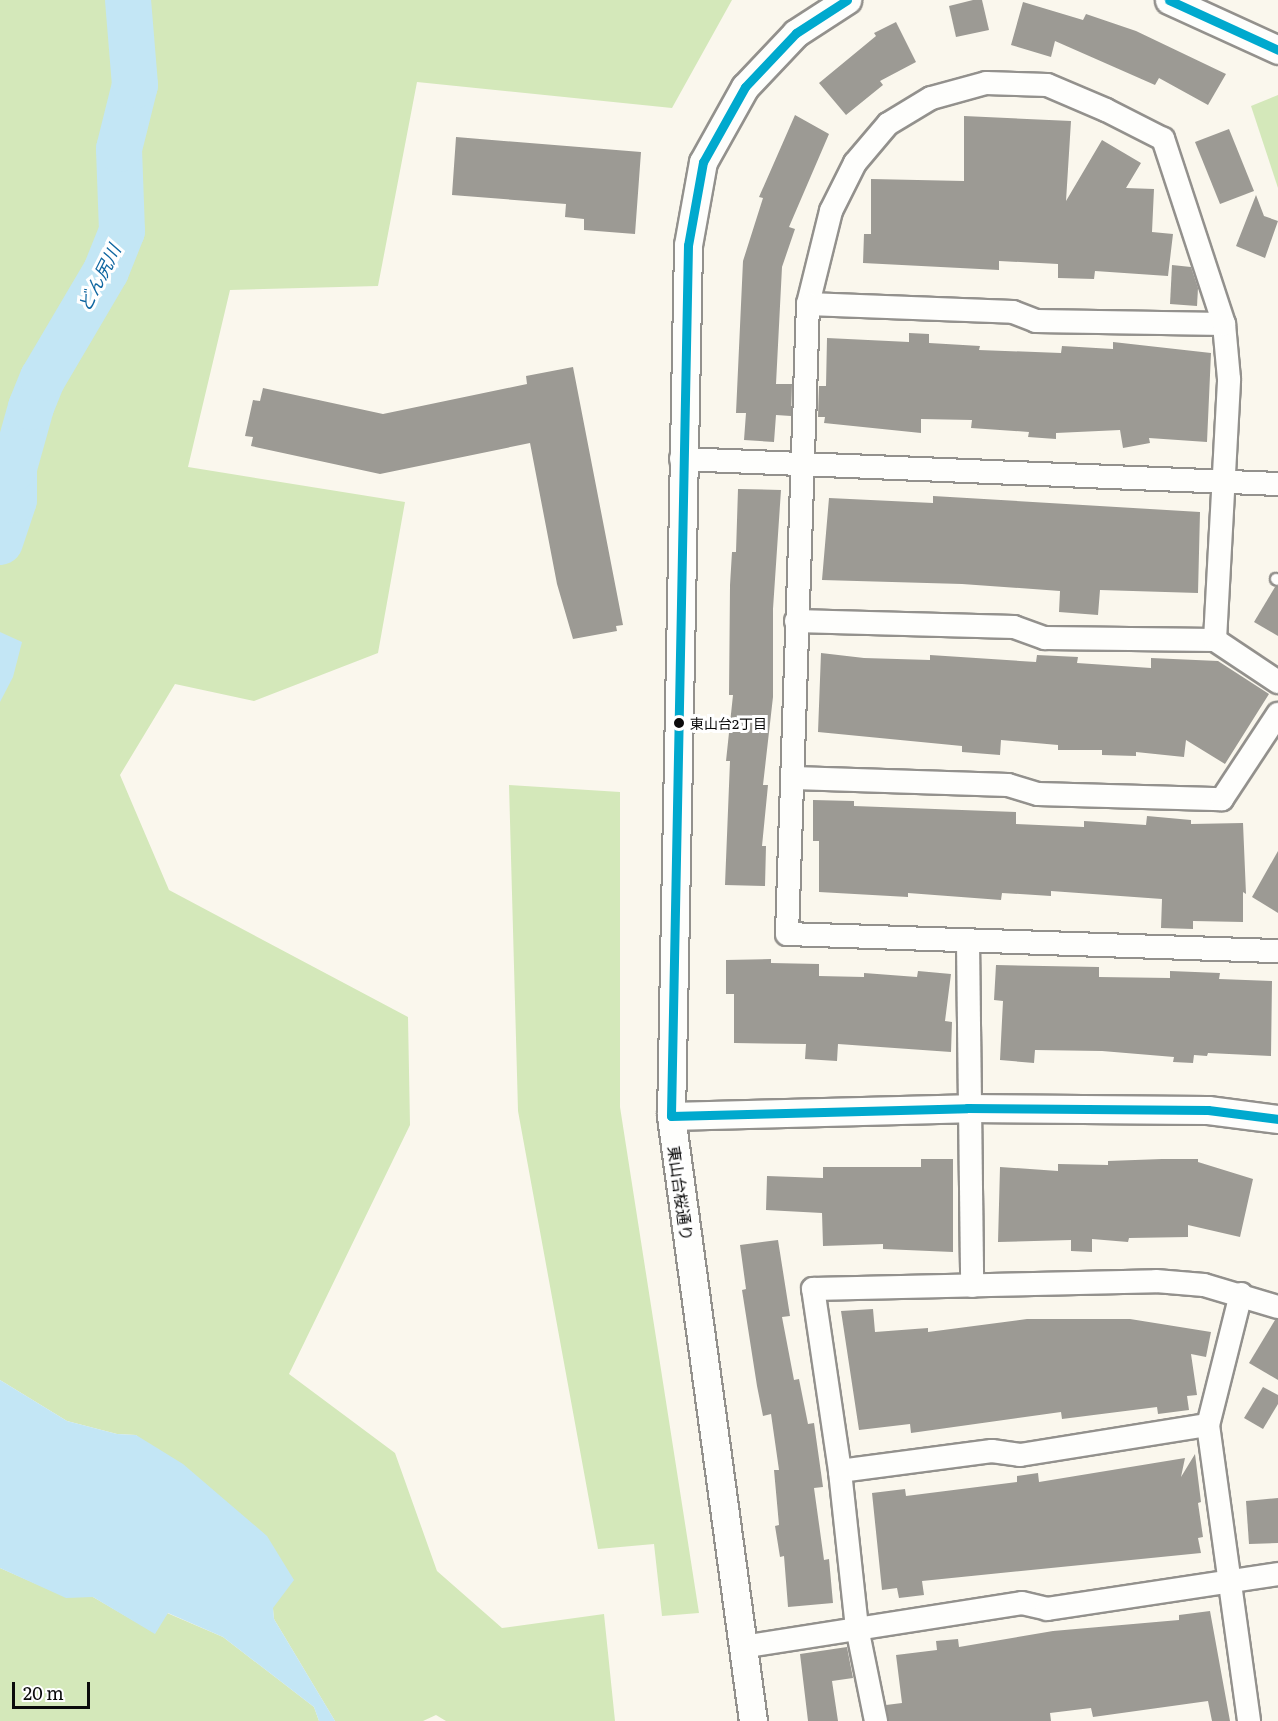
<!DOCTYPE html>
<html>
<head>
<meta charset="utf-8">
<style>
	body { margin:0 }
	#map { position:relative; width:1278px; height:1721px; overflow:hidden; background:#faf7ed; font-family:Literata,"Noto Sans JP",serif }
	div>[style] { position:absolute }
	[style*='--x'] { left:calc(var(--x)*1px); top:calc(var(--y)*1px); width:calc(var(--w)*1px); rotate:calc(var(--a)*1deg) }
	.forest>* { inset:0; background:#d4e8ba }
	.water>* { inset:0; background:#c3e6f5 }
	.river>* { height:46px; margin:-23px; padding:0 23px; transform-origin:23px; border-radius:23px; background:#c3e6f5 }
	.building>* { inset:0; background:#9c9a94 }
	.roads { filter:drop-shadow(2px 0 #93918d) drop-shadow(-2px 0 #93918d) drop-shadow(0 2px #93918d) drop-shadow(0 -2px #93918d) }
	.service>* { height:10px; margin:-5px; padding:0 5px; transform-origin:5px; border-radius:5px; background:#fefefc }
	.minor>* { height:22px; margin:-11px; padding:0 11px; transform-origin:11px; border-radius:11px; background:#fefefc }
	.tertiary>* { height:27px; margin:-13.5px; padding:0 13.5px; transform-origin:13.5px; border-radius:13.5px; background:#fefefc }
	.bus-1>* { height:9px; margin:-4.5px; padding:0 4.5px; transform-origin:4.5px; border-radius:4.5px; background:#00a9ce }
	.dots>* { width:16px; height:16px; translate:-50% -50%; box-sizing:border-box; border:3px solid #fff; border-radius:50% }
	span { translate:-50% -50%; white-space:nowrap; text-align:center; line-height:1.15; -webkit-text-stroke:6px #fff; paint-order:stroke }
	.bus-label { font-size:14px; color:#0b0b0b }
	.left { translate:0 -50%; text-align:left }
	.street-label { font-size:16px; color:#0b0b0b }
	.water-label { font-size:18px; color:#1067a1; font-style:italic }
	.scale { position:absolute; left:12px; top:1682px; width:78px; height:27px; box-sizing:border-box; border:3px solid #0b0b0b; border-top:0; padding-left:8px; font-size:18px; line-height:21px; white-space:nowrap; color:#0b0b0b; -webkit-text-stroke:4px #fff; paint-order:stroke }
</style>
</head>
<body>
<div id="map">
	<div class="forest">
		<div style="clip-path:polygon(0 0,732px 0,672px 108px,417px 82px,378px 286px,230px 290px,188px 467px,405px 502px,378px 653px,254px 701px,175px 684px,120px 775px,169px 890px,408px 1017px,410px 1125px,289px 1374px,395px 1453px,437px 1571px,502px 1628px,604px 1614px,615px 1721px,446px 1721px,436px 1715px,423px 1721px,335px 1721px,274px 1619px,273px 1609px,136px 1435px,117px 1434px,67px 1421px,0 1380px)"></div>
		<div style="clip-path:polygon(1278px 95px,1278px 188px,1251px 106px)"></div>
		<div style="clip-path:polygon(509px 785px,620px 792px,620px 1107px,699px 1613px,662px 1616px,654px 1544px,598px 1549px,518px 1111px)"></div>
		<div style="clip-path:polygon(0 1568px,66px 1597px,93px 1597px,155px 1633px,167px 1613px,223px 1637px,314px 1707px,319px 1721px,0 1721px)"></div>
	</div>
	<div class="water">
		<div style="clip-path:polygon(0 632px,22px 642px,13px 677px,0 702px)"></div>
		<div style="clip-path:polygon(0 1380px,67px 1421px,117px 1434px,136px 1435px,183px 1464px,267px 1536px,294px 1580px,273px 1608px,274px 1619px,335px 1721px,319px 1721px,314px 1707px,223px 1637px,168px 1613px,155px 1634px,93px 1597px,66px 1598px,0 1568px)"></div>
	</div>
	<div class="river">
		<div style="--x:0;--y:542;--w:44;--a:-71.6"></div>
		<div style="--x:14;--y:500;--w:32;--a:-90"></div>
		<div style="--x:14;--y:468;--w:63;--a:-74.4"></div>
		<div style="--x:31;--y:407;--w:31;--a:-68"></div>
		<div style="--x:43;--y:378;--w:124;--a:-59.5"></div>
		<div style="--x:106;--y:271;--w:43;--a:-68.2"></div>
		<div style="--x:122;--y:231;--w:82;--a:-92.1"></div>
		<div style="--x:119;--y:149;--w:66;--a:-76"></div>
		<div style="--x:135;--y:85;--w:85;--a:-94.7"></div>
	</div>
	<div class="building">
		<div style="clip-path:polygon(973px 0,982px 0,989px 30px,956px 37px,949px 6px)"></div>
		<div style="clip-path:polygon(1023px 2px,1083px 20px,1086px 14px,1136px 31px,1226px 74px,1208px 105px,1159px 78px,1155px 85px,1055px 41px,1051px 57px,1011px 45px)"></div>
		<div style="clip-path:polygon(896px 22px,916px 62px,880px 81px,883px 85px,846px 115px,819px 83px,876px 36px,874px 33px)"></div>
		<div style="clip-path:polygon(795px 115px,829px 134px,789px 227px,795px 229px,782px 267px,776px 384px,792px 384px,791px 416px,776px 415px,774px 442px,744px 440px,746px 413px,736px 413px,743px 261px,763px 198px,759px 197px)"></div>
		<div style="clip-path:polygon(964px 116px,1071px 121px,1066px 201px,1102px 140px,1141px 163px,1126px 188px,1154px 189px,1152px 232px,1173px 234px,1168px 276px,1095px 271px,1094px 279px,1058px 278px,1058px 264px,999px 261px,999px 270px,863px 263px,864px 234px,871px 234px,871px 179px,964px 181px)"></div>
		<div style="clip-path:polygon(1229px 129px,1254px 191px,1220px 204px,1195px 142px)"></div>
		<div style="clip-path:polygon(456px 137px,641px 152px,635px 234px,584px 230px,584px 219px,565px 217px,566px 204px,452px 195px)"></div>
		<div style="clip-path:polygon(1256px 195px,1264px 216px,1278px 221px,1265px 258px,1236px 246px)"></div>
		<div style="clip-path:polygon(1172px 265px,1191px 267px,1198px 288px,1197px 306px,1170px 304px)"></div>
		<div style="clip-path:polygon(909px 333px,929px 334px,929px 343px,980px 346px,979px 350px,1061px 353px,1062px 346px,1113px 349px,1113px 342px,1211px 353px,1207px 442px,1149px 438px,1150px 443px,1123px 448px,1120px 430px,1056px 433px,1056px 439px,1028px 437px,1029px 432px,971px 428px,972px 420px,921px 419px,921px 433px,824px 423px,825px 417px,818px 417px,819px 386px,826px 386px,827px 338px,909px 342px)"></div>
		<div style="clip-path:polygon(573px 367px,623px 625px,616px 626px,617px 631px,573px 639px,557px 584px,530px 443px,380px 474px,251px 446px,253px 437px,245px 436px,253px 400px,260px 401px,263px 388px,383px 414px,527px 384px,526px 376px)"></div>
		<div style="clip-path:polygon(738px 489px,781px 490px,773px 609px,773px 697px,763px 785px,768px 785px,762px 846px,766px 846px,765px 886px,725px 885px,730px 761px,726px 761px,733px 695px,729px 695px,730px 585px,732px 552px,736px 552px)"></div>
		<div style="clip-path:polygon(933px 496px,1200px 512px,1198px 593px,1100px 590px,1098px 615px,1059px 612px,1060px 591px,962px 584px,822px 580px,829px 498px,933px 503px)"></div>
		<div style="clip-path:polygon(1275px 587px,1278px 587px,1278px 636px,1254px 622px)"></div>
		<div style="clip-path:polygon(821px 653px,864px 658px,930px 660px,930px 655px,1036px 662px,1037px 655px,1078px 657px,1077px 663px,1151px 668px,1151px 658px,1218px 661px,1269px 694px,1225px 764px,1186px 740px,1184px 757px,1136px 752px,1136px 756px,1102px 755px,1102px 750px,1058px 750px,1058px 745px,1001px 740px,1000px 755px,962px 752px,962px 746px,818px 732px)"></div>
		<div style="clip-path:polygon(813px 800px,854px 801px,854px 806px,1016px 812px,1016px 824px,1084px 827px,1084px 821px,1146px 825px,1147px 816px,1191px 820px,1191px 824px,1243px 823px,1246px 894px,1243px 892px,1243px 922px,1193px 921px,1193px 929px,1161px 928px,1162px 899px,1051px 891px,1051px 896px,1002px 893px,1001px 900px,908px 893px,908px 897px,819px 892px,819px 841px,813px 841px)"></div>
		<div style="clip-path:polygon(1278px 851px,1278px 913px,1252px 897px)"></div>
		<div style="clip-path:polygon(771px 959px,771px 963px,819px 964px,819px 976px,864px 977px,864px 973px,917px 977px,918px 971px,951px 974px,945px 1021px,952px 1022px,951px 1052px,838px 1044px,837px 1061px,805px 1059px,806px 1044px,734px 1043px,734px 994px,726px 994px,726px 960px)"></div>
		<div style="clip-path:polygon(996px 965px,1099px 967px,1099px 977px,1170px 978px,1170px 971px,1220px 973px,1219px 979px,1272px 981px,1271px 1056px,1208px 1053px,1207px 1056px,1194px 1055px,1193px 1063px,1173px 1062px,1174px 1057px,1102px 1051px,1035px 1050px,1034px 1063px,1000px 1060px,1003px 1001px,994px 1000px)"></div>
		<div style="clip-path:polygon(921px 1159px,953px 1159px,953px 1252px,883px 1249px,883px 1244px,823px 1246px,822px 1213px,766px 1210px,767px 1176px,823px 1178px,823px 1167px,921px 1167px)"></div>
		<div style="clip-path:polygon(1162px 1159px,1198px 1159px,1198px 1162px,1253px 1179px,1240px 1237px,1188px 1225px,1188px 1237px,1129px 1238px,1128px 1242px,1092px 1239px,1092px 1252px,1071px 1251px,1071px 1240px,998px 1242px,1000px 1167px,1058px 1171px,1058px 1164px,1108px 1165px,1108px 1161px)"></div>
		<div style="clip-path:polygon(778px 1240px,790px 1316px,782px 1317px,794px 1380px,799px 1379px,808px 1424px,814px 1423px,823px 1487px,814px 1488px,824px 1560px,829px 1559px,833px 1603px,788px 1607px,784px 1556px,780px 1557px,775px 1526px,779px 1525px,774px 1470px,779px 1470px,771px 1414px,763px 1416px,757px 1386px,742px 1290px,746px 1289px,740px 1245px)"></div>
		<div style="clip-path:polygon(873px 1309px,875px 1332px,928px 1328px,928px 1332px,1027px 1319px,1130px 1319px,1211px 1332px,1206px 1357px,1191px 1354px,1197px 1395px,1187px 1396px,1189px 1410px,1158px 1414px,1157px 1407px,1062px 1419px,1061px 1412px,911px 1433px,910px 1424px,859px 1430px,841px 1311px)"></div>
		<div style="clip-path:polygon(1275px 1320px,1278px 1320px,1278px 1380px,1249px 1363px)"></div>
		<div style="clip-path:polygon(1263px 1387px,1278px 1395px,1278px 1404px,1263px 1429px,1244px 1418px)"></div>
		<div style="clip-path:polygon(1195px 1454px,1201px 1502px,1198px 1503px,1203px 1537px,1198px 1538px,1201px 1553px,922px 1581px,924px 1595px,899px 1598px,897px 1588px,882px 1590px,872px 1493px,905px 1489px,906px 1496px,1017px 1482px,1017px 1476px,1038px 1473px,1039px 1482px,1185px 1458px,1181px 1477px)"></div>
		<div style="clip-path:polygon(1278px 1498px,1278px 1543px,1249px 1544px,1246px 1501px)"></div>
		<div style="clip-path:polygon(1210px 1611px,1230px 1721px,1212px 1721px,1208px 1701px,1093px 1717px,1091px 1708px,1050px 1713px,1051px 1721px,889px 1721px,886px 1705px,902px 1703px,896px 1655px,937px 1650px,936px 1641px,958px 1639px,959px 1647px,1053px 1631px,1179px 1620px,1179px 1615px)"></div>
		<div style="clip-path:polygon(847px 1647px,853px 1678px,832px 1681px,838px 1721px,808px 1721px,800px 1654px)"></div>
	</div>
	<div class="roads">
		<div class="service">
			<div style="--x:1276;--y:579;--w:2;--a:27"></div>
		</div>
		<div class="minor">
			<div style="--x:808;--y:304;--w:205;--a:2.2"></div>
			<div style="--x:1013;--y:312;--w:25;--a:21"></div>
			<div style="--x:1036;--y:321;--w:188;--a:0.9"></div>
			<div style="--x:681;--y:459;--w:598;--a:2.4"></div>
			<div style="--x:796;--y:621;--w:218;--a:1.6"></div>
			<div style="--x:1014;--y:627;--w:33;--a:20"></div>
			<div style="--x:1045;--y:638;--w:170;--a:0.7"></div>
			<div style="--x:1278;--y:682;--w:76;--a:-146.3"></div>
			<div style="--x:1215;--y:640;--w:261;--a:-86.9"></div>
			<div style="--x:1229;--y:379;--w:55;--a:-95.2"></div>
			<div style="--x:1224;--y:324;--w:195;--a:-108.2"></div>
			<div style="--x:1163;--y:139;--w:64;--a:-153"></div>
			<div style="--x:1106;--y:110;--w:64;--a:-157"></div>
			<div style="--x:1047;--y:85;--w:61;--a:-178.1"></div>
			<div style="--x:986;--y:83;--w:57;--a:164.7"></div>
			<div style="--x:931;--y:98;--w:50;--a:148.8"></div>
			<div style="--x:888;--y:124;--w:51;--a:130.2"></div>
			<div style="--x:855;--y:163;--w:54;--a:116.6"></div>
			<div style="--x:831;--y:211;--w:96;--a:103.9"></div>
			<div style="--x:808;--y:304;--w:630;--a:91.91"></div>
			<div style="--x:787;--y:934;--w:491;--a:2"></div>
			<div style="--x:794;--y:778;--w:214;--a:1.9"></div>
			<div style="--x:1008;--y:785;--w:31;--a:17"></div>
			<div style="--x:1038;--y:794;--w:184;--a:1.6"></div>
			<div style="--x:1222;--y:799;--w:102;--a:-56.6"></div>
			<div style="--x:968;--y:942;--w:344;--a:89.3"></div>
			<div style="--x:1241;--y:1294;--w:135;--a:104.1"></div>
			<div style="--x:1208;--y:1425;--w:299;--a:82.1"></div>
			<div style="--x:840;--y:1471;--w:153;--a:-7.5"></div>
			<div style="--x:992;--y:1451;--w:28;--a:8"></div>
			<div style="--x:1020;--y:1455;--w:190;--a:-9.1"></div>
			<div style="--x:742;--y:1647;--w:283;--a:-8.9"></div>
			<div style="--x:1022;--y:1603;--w:26;--a:13"></div>
			<div style="--x:1047;--y:1609;--w:234;--a:-8.6"></div>
			<div style="--x:876;--y:1721;--w:95;--a:-101.5"></div>
			<div style="--x:857;--y:1628;--w:158;--a:-96.2"></div>
			<div style="--x:840;--y:1471;--w:184;--a:-98.4"></div>
			<div style="--x:813;--y:1289;--w:343;--a:-1.3"></div>
			<div style="--x:1156;--y:1281;--w:48;--a:4.8"></div>
			<div style="--x:1204;--y:1285;--w:77;--a:16.6"></div>
		</div>
		<div class="tertiary">
			<div style="--x:1169;--y:0;--w:120;--a:24.6"></div>
			<div style="--x:671;--y:1116;--w:296;--a:-1.5"></div>
			<div style="--x:967;--y:1108;--w:241;--a:0.5"></div>
			<div style="--x:1208;--y:1110;--w:71;--a:7.3"></div>
			<div style="--x:753;--y:1721;--w:611;--a:-97.72"></div>
			<div style="--x:671;--y:1116;--w:871;--a:-88.88"></div>
			<div style="--x:688;--y:245;--w:84;--a:-79.8"></div>
			<div style="--x:703;--y:162;--w:86;--a:-60.8"></div>
			<div style="--x:745;--y:87;--w:74;--a:-46.6"></div>
			<div style="--x:796;--y:33;--w:61;--a:-32.9"></div>
		</div>
	</div>
	<div class="bus-1">
		<div style="--x:847;--y:0;--w:61;--a:147.1"></div>
		<div style="--x:796;--y:33;--w:74;--a:133.4"></div>
		<div style="--x:745;--y:87;--w:86;--a:119.2"></div>
		<div style="--x:703;--y:162;--w:84;--a:100.2"></div>
		<div style="--x:688;--y:245;--w:871;--a:91.12"></div>
		<div style="--x:671;--y:1116;--w:296;--a:-1.5"></div>
		<div style="--x:967;--y:1108;--w:241;--a:0.5"></div>
		<div style="--x:1208;--y:1110;--w:71;--a:7.3"></div>
		<div style="--x:1169;--y:0;--w:120;--a:24.6"></div>
	</div>
	<div class="dots">
		<div style="left:679px;top:723px;background:#0b0b0b"></div>
	</div>
	<div class="bus-label">
		<span class="left" style="left:690px;top:723px">東山台2丁目</span>
	</div>
	<div class="street-label">
		<span style="left:681px;top:1193px;rotate:82deg">東山台桜通り</span>
	</div>
	<div class="water-label">
		<span style="left:99px;top:278px;rotate:-63deg">どん尻川</span>
	</div>
	<div class="scale">20 m</div>
</div>
</body>
</html>
